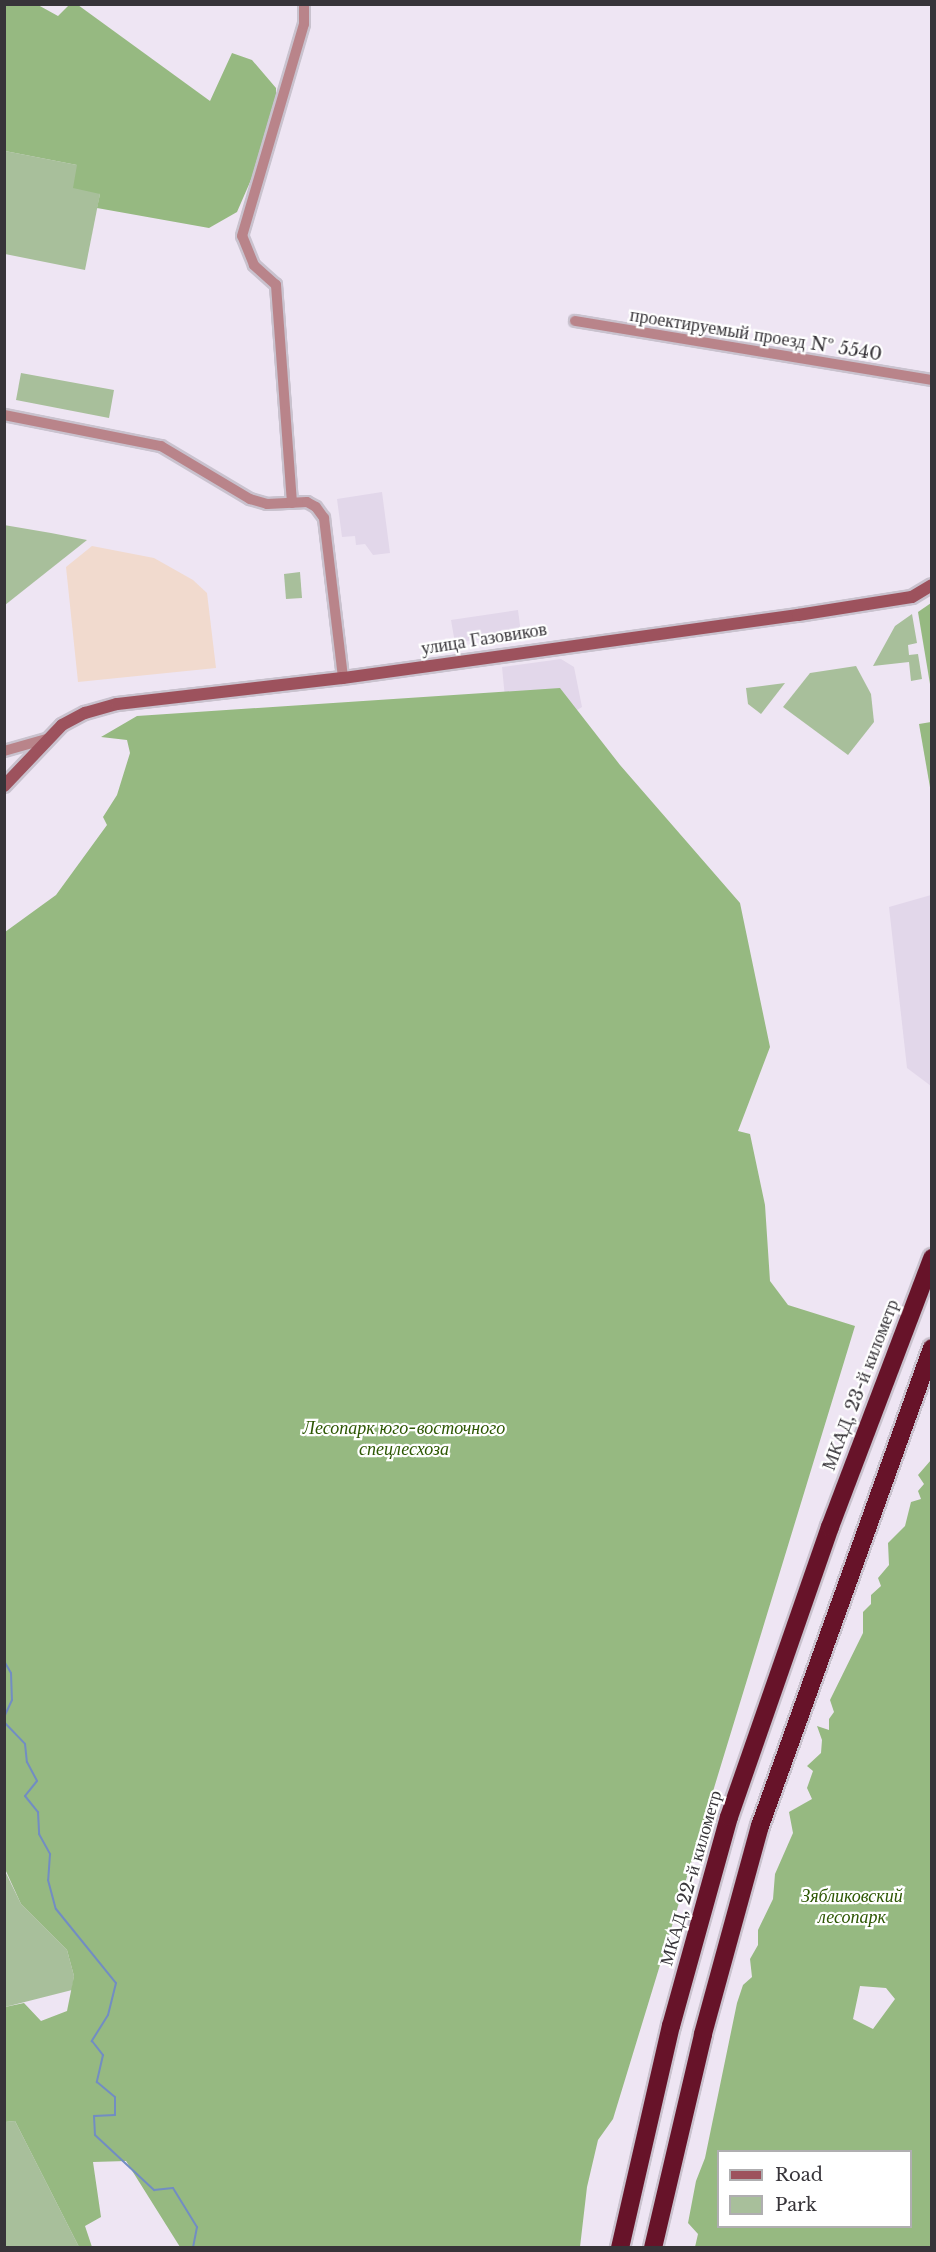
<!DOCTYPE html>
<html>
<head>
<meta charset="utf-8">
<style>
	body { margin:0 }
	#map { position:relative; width:936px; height:2252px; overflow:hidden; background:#eee5f3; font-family:"Libre Baskerville",serif }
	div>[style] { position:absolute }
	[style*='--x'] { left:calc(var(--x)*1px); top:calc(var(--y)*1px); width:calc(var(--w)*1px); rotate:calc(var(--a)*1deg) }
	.commercial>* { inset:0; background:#e2d7ea }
	.education>* { inset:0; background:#f1dace }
	.green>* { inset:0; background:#a8bf9b }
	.forest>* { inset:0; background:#96b981 }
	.stream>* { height:2px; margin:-1px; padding:0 1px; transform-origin:1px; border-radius:1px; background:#728dc3 }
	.roads { filter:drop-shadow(2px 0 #c9c2ce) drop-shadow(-2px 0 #c9c2ce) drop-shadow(0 2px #c9c2ce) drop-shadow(0 -2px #c9c2ce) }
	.street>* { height:10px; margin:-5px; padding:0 5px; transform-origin:5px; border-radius:5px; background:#b9848a }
	.secondary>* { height:12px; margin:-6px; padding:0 6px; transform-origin:6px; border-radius:6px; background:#9d525d }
	.highway>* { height:18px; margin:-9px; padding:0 9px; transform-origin:9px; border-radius:9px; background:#671329 }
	span { translate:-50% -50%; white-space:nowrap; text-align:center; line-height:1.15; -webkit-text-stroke:4.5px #fff; paint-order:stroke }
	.street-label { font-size:18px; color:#373439 }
	.park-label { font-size:18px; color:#2d5703; font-style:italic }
	.frame { position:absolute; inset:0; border:6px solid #373439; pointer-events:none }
	.legend { position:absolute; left:717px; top:2150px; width:195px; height:78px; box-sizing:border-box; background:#fff; border:2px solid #afaeb0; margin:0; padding:8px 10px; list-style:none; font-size:18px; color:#373439 }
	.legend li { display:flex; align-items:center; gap:12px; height:30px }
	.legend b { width:30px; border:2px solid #afaeb0 }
</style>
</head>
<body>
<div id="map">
	<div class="commercial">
		<div style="clip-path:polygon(382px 492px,390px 553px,373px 555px,365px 544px,356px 545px,355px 536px,342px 537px,337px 499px)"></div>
		<div style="clip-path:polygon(518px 610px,521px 633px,455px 643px,451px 620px)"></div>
		<div style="clip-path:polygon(561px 659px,574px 667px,582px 707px,566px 717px,505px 698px,502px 667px)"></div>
		<div style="clip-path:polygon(931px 895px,932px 895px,931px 1086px,907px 1068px,889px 907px)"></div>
	</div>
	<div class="education">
		<div style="clip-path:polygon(92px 546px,154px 558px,193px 580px,207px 593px,216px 668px,78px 682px,66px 567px)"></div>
	</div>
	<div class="green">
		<div style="clip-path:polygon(5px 151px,77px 165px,100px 194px,85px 270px,5px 254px)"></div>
		<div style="clip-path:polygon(21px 373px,114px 390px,109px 418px,16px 400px)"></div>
		<div style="clip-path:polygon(4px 525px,51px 533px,87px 540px,5px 605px)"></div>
		<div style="clip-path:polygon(300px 572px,302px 598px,286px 599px,284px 574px)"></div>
		<div style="clip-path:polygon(912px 614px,917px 643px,908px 645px,909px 655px,918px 654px,922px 679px,911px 681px,909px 662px,873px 666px,895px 626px)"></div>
		<div style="clip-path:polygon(856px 666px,871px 694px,874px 722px,848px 755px,783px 707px,810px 673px)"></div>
		<div style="clip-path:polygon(785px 683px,761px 714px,748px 704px,746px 688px)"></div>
		<div style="clip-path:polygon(4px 1869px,21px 1904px,67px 1950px,74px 1976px,72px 1990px,5px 2007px)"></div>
		<div style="clip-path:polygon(15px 2121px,79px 2247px,5px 2247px,4px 2122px)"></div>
	</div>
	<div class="forest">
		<div style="clip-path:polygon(4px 5px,38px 5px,58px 16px,69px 5px,78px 5px,210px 101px,232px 53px,252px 60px,276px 88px,276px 122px,237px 212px,209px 228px,97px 208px,100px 194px,73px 188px,77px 165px,5px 151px)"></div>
		<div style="clip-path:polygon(931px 603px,931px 690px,918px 612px)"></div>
		<div style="clip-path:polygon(560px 688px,620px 765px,740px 903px,770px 1047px,738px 1131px,750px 1134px,765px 1205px,770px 1281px,788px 1305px,855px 1326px,613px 2119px,598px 2140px,587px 2187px,580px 2247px,180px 2247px,126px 2161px,93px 2162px,101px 2217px,85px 2226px,92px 2247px,79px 2247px,15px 2121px,5px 2122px,5px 2007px,24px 2003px,41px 2021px,67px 2011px,74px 1976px,67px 1950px,21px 1904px,5px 1869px,5px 932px,56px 895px,107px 825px,103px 817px,117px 795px,130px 753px,127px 740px,101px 737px,137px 716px)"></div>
		<div style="clip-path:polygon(931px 722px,932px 722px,931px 793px,919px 724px)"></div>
		<div style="clip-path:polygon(evenodd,931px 1460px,931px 2247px,695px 2247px,698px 2234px,688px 2223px,696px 2181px,705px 2158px,737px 2003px,743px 1985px,752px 1977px,750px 1959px,758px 1945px,758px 1930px,773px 1899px,775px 1874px,793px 1833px,789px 1812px,812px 1799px,807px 1788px,813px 1771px,807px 1766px,821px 1753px,822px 1740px,817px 1726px,829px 1730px,829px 1719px,834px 1712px,830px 1700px,863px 1633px,863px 1612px,871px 1604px,871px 1595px,881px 1586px,878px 1578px,889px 1565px,888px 1543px,905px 1526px,911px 1502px,921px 1499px,918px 1491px,924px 1484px,918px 1475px,931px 1460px,860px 1986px,886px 1988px,895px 1999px,873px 2029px,853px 2019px,860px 1986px,931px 1460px,718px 2152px,910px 2152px,910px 2226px,718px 2226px,718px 2152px)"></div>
	</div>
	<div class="stream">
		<div style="--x:4;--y:1661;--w:14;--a:60"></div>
		<div style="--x:11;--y:1673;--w:27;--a:88"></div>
		<div style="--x:12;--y:1700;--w:19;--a:115"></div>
		<div style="--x:4;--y:1722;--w:30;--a:46"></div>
		<div style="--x:25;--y:1744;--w:18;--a:84"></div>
		<div style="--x:27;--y:1762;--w:21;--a:62"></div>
		<div style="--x:37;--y:1781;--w:19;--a:129"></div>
		<div style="--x:25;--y:1796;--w:21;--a:51"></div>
		<div style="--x:38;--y:1812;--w:22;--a:87"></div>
		<div style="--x:39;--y:1834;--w:23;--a:61"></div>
		<div style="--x:50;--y:1854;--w:26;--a:94"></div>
		<div style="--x:48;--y:1880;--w:30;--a:75"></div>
		<div style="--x:56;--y:1909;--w:95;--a:51"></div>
		<div style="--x:116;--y:1983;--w:33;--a:104"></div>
		<div style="--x:108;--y:2015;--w:31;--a:122"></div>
		<div style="--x:92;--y:2041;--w:18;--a:52"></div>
		<div style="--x:103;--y:2055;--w:28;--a:103"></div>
		<div style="--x:97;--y:2082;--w:23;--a:40"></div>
		<div style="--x:115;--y:2097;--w:18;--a:90"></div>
		<div style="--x:115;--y:2115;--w:21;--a:177"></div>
		<div style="--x:94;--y:2116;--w:19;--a:87"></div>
		<div style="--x:95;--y:2135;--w:81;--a:43"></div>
		<div style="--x:154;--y:2190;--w:19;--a:-6"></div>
		<div style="--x:173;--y:2188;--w:46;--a:58.4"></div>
		<div style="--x:197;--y:2227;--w:21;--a:101"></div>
	</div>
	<div class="roads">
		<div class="street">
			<div style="--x:575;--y:321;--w:362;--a:9.4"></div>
			<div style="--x:4;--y:415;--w:160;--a:11.2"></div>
			<div style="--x:161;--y:446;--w:104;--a:30.8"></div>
			<div style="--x:250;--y:499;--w:18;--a:16"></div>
			<div style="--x:267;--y:504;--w:40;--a:-2.9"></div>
			<div style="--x:307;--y:502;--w:10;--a:29"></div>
			<div style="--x:316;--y:507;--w:14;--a:54"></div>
			<div style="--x:324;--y:518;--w:161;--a:83.2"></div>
			<div style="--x:292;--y:503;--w:219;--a:-94.2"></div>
			<div style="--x:276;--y:285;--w:30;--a:-138"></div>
			<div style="--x:254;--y:265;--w:31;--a:-112"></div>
			<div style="--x:242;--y:236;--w:221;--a:-73.7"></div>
			<div style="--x:304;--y:24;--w:20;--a:-90"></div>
			<div style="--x:4;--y:751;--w:44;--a:-15.9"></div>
		</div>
		<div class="secondary">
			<div style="--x:4;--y:786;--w:84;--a:-46.4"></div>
			<div style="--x:62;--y:725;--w:26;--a:-28"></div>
			<div style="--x:85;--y:713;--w:33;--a:-16"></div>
			<div style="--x:117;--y:704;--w:227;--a:-6.6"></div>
			<div style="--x:343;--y:678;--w:459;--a:-7.9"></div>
			<div style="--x:798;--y:615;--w:115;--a:-9"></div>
			<div style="--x:912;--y:597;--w:23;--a:-31"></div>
		</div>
		<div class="highway">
			<div style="--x:620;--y:2248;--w:228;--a:-77.1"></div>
			<div style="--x:671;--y:2026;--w:217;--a:-74.5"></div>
			<div style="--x:729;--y:1817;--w:307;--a:-70.8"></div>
			<div style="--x:830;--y:1527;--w:288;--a:-69.2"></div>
			<div style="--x:653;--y:2248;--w:220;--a:-76.8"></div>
			<div style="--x:703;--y:2034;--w:216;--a:-74.7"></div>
			<div style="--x:760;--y:1826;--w:508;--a:-70.21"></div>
		</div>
	</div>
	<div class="street-label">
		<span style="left:756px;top:335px;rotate:9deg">проектируемый проезд № 5540</span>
		<span style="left:484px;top:639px;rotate:-9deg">улица Газовиков</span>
		<span style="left:861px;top:1385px;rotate:-69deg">МКАД, 23-й километр</span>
		<span style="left:691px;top:1878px;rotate:-74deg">МКАД, 22-й километр</span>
	</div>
	<div class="park-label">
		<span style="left:404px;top:1439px">Лесопарк юго-восточного<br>спецлесхоза</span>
		<span style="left:852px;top:1907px">Зябликовский<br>лесопарк</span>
	</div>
	<div class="frame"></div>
	<ul class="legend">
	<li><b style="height:8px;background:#9d525d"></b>Road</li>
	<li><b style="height:16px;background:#a8bf9b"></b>Park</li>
	</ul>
</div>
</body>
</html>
